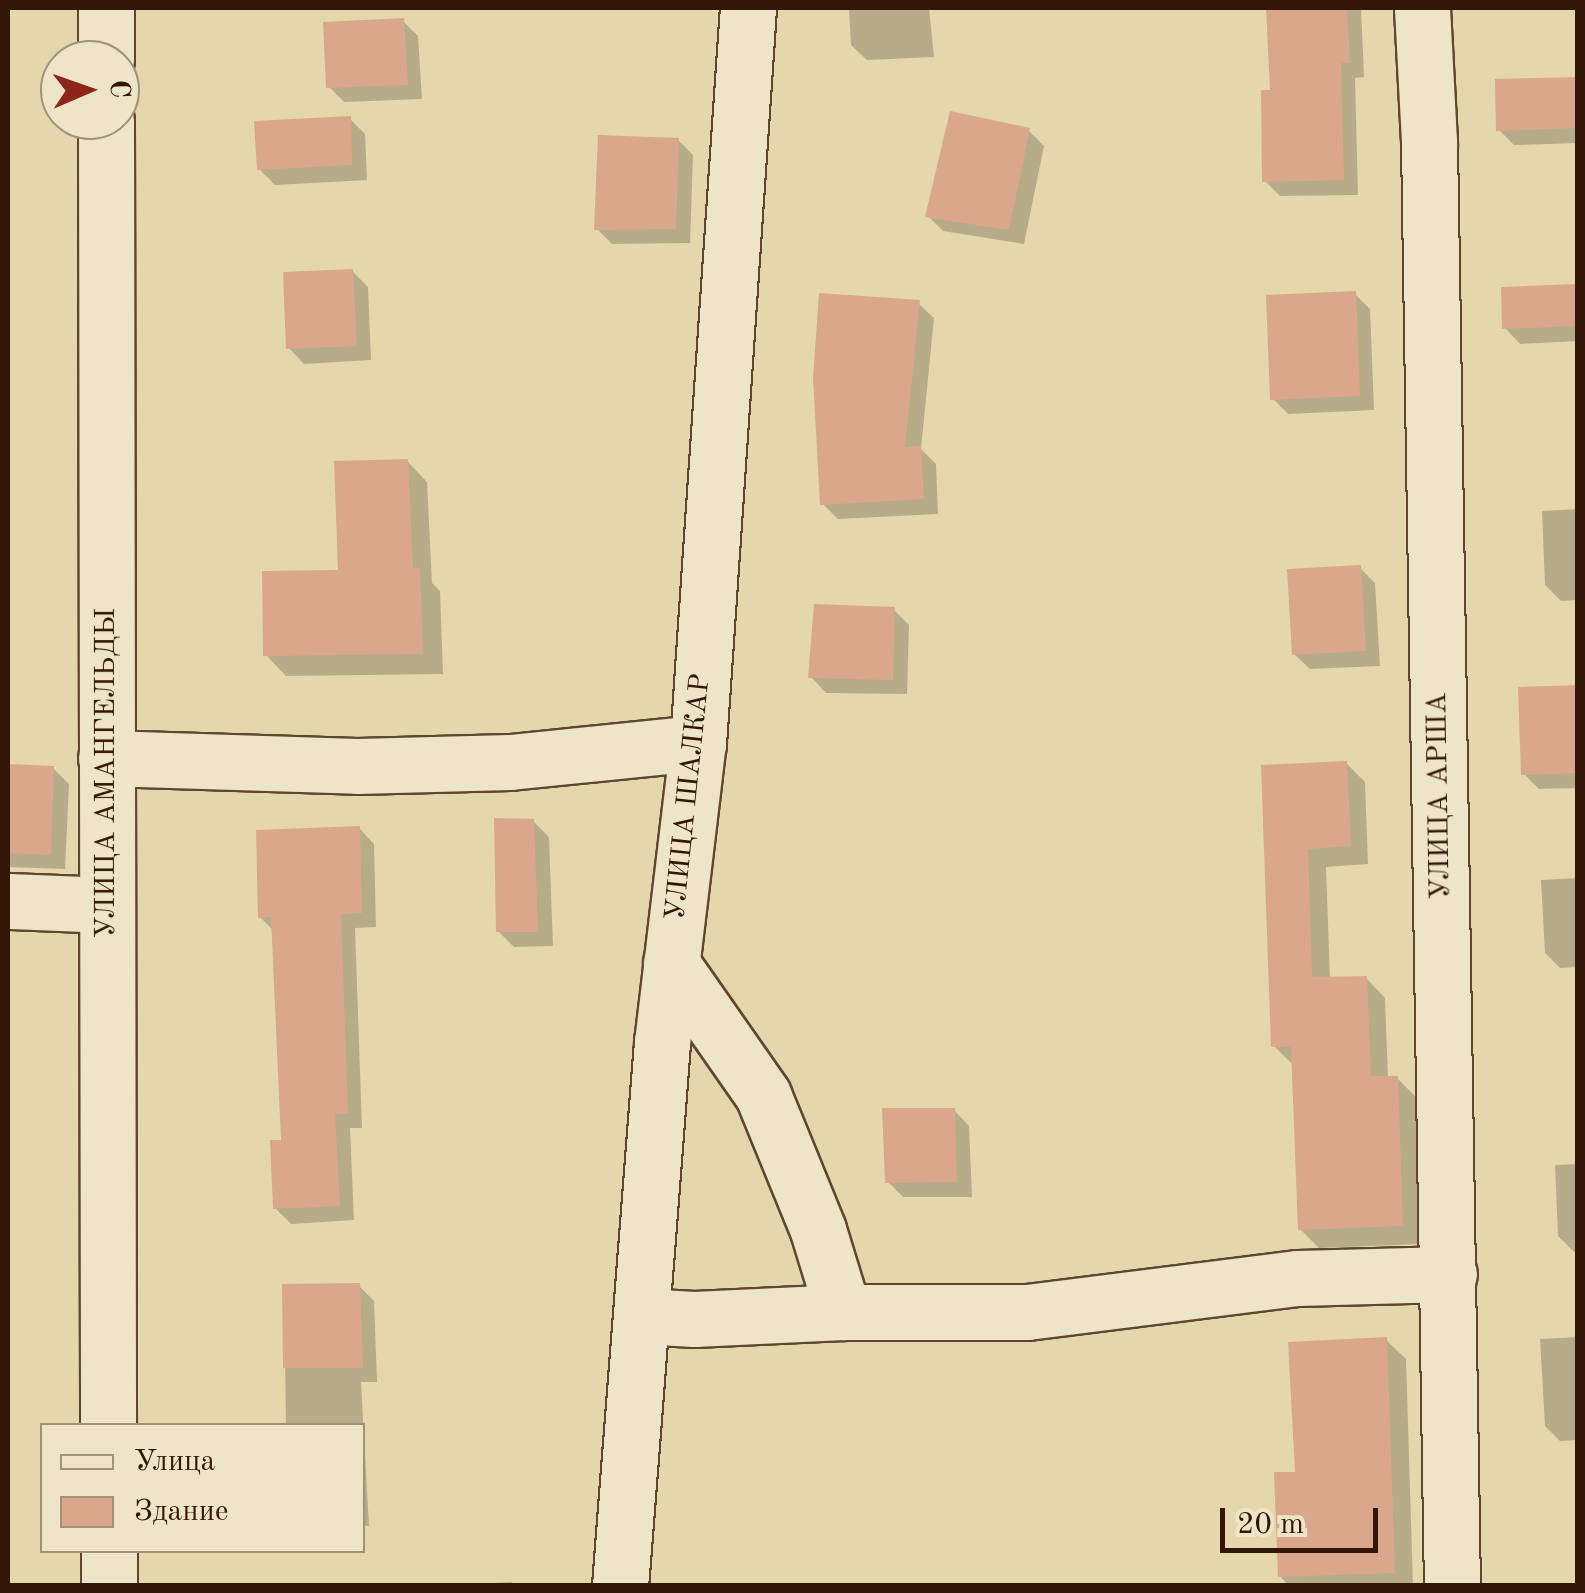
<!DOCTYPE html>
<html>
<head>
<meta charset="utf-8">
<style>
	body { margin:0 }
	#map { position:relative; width:1585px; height:1593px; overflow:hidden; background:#e5d7ac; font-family:"Old Standard TT",serif }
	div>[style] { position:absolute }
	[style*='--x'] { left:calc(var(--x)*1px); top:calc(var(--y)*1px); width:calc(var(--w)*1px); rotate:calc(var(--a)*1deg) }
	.shadow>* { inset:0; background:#0003 }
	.building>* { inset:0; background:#daa78c }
	.roads { filter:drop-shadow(2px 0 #604630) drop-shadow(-2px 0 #604630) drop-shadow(0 2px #604630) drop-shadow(0 -2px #604630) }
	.minor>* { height:55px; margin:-27.5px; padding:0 27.5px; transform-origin:27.5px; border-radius:27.5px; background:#eee5c9 }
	span { translate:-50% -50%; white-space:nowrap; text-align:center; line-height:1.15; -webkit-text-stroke:9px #eee5c9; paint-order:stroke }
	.street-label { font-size:28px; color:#331607 }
	.frame { position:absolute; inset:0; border:10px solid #331607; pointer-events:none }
	.legend { position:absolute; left:40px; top:1423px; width:325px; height:130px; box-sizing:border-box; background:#eee5c9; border:2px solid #a3927b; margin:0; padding:12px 18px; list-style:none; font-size:30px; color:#331607 }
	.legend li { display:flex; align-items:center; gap:20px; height:50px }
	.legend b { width:50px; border:2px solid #a3927b }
	.north { position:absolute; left:40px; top:40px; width:100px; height:100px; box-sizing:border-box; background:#eee5c9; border:2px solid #a3927b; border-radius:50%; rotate:88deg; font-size:28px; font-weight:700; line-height:40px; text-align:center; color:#331607 }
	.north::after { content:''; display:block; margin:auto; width:35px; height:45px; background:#8f2418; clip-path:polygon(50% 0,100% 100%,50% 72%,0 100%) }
	.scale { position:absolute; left:1220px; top:1508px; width:158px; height:45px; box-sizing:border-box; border:5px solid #331607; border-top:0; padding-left:12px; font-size:30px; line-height:35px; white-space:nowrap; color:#331607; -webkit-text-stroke:8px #eee5c9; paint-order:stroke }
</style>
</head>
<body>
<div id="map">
	<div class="shadow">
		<div style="clip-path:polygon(849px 8px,929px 8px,934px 57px,867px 60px,851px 45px)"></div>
		<div style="clip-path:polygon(1269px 8px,1361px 8px,1364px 77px,1355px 78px,1358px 195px,1280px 196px,1265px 181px,1273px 92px)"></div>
		<div style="clip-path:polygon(403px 21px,418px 36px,422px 99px,344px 102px,329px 87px)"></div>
		<div style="clip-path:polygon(1578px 80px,1578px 143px,1514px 145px,1499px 130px)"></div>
		<div style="clip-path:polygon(350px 119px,365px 134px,367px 180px,275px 185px,259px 169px)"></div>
		<div style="clip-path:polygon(1029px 131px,1044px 146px,1024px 244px,943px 231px,928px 216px)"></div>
		<div style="clip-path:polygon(678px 140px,693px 155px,690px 243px,612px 244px,597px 229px)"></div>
		<div style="clip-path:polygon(352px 271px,368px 287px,371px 360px,304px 364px,289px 348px)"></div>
		<div style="clip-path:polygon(1578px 286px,1578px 341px,1520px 344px,1505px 328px)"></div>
		<div style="clip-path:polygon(1355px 294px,1370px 309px,1374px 410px,1288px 414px,1273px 399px)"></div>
		<div style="clip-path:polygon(918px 303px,934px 318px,921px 449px,936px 464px,938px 514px,838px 519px,823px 504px)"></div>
		<div style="clip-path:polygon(407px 461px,427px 482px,432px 583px,440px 591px,443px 674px,286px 676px,266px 655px,340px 572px)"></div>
		<div style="clip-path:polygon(1578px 509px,1578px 600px,1561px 601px,1545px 585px,1542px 511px)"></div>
		<div style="clip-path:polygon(1360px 568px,1375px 583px,1380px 666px,1310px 669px,1294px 654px)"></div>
		<div style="clip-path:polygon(893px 609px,909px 625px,907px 694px,826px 693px,811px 677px)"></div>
		<div style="clip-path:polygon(1578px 687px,1578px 788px,1539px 789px,1524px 774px)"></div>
		<div style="clip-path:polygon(1346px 763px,1365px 782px,1368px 864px,1326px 867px,1330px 979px,1366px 978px,1385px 998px,1388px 1078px,1397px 1078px,1416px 1097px,1421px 1244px,1319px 1248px,1300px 1229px,1293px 1065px,1274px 1046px,1263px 767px)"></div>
		<div style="clip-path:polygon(8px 767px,53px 768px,69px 784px,65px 869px,8px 867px)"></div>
		<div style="clip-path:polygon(533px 821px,549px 837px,553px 946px,514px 947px,498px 931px)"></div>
		<div style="clip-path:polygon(359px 828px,374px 844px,376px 927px,355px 928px,362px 1128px,350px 1128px,354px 1220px,291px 1224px,275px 1208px,284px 1142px,274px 931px,260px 917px)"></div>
		<div style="clip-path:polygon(1578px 878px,1578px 967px,1560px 968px,1545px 953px,1541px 880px)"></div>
		<div style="clip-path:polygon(954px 1110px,969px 1126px,972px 1197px,903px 1197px,888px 1182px)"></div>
		<div style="clip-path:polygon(1578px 1164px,1578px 1251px,1574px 1252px,1558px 1236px,1555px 1165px)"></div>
		<div style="clip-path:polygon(359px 1286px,374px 1301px,377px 1382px,361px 1382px,369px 1526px,362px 1526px,362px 1426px,286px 1426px,284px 1287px)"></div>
		<div style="clip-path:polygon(1578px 1337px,1578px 1440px,1560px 1441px,1545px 1426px,1540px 1339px)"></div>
		<div style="clip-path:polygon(1386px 1340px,1406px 1359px,1413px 1586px,1289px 1586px,1280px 1576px,1297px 1474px)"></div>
		<div style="clip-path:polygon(512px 1582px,515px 1586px,476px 1586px,476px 1584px)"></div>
	</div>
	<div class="building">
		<div style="clip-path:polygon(1266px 8px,1347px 8px,1350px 63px,1341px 63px,1344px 180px,1262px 182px,1261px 90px,1270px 90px)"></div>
		<div style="clip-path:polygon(404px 18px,408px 85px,326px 88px,323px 22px)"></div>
		<div style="clip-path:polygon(1578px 77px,1578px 128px,1496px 131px,1495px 79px)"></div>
		<div style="clip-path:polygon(950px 111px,1030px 128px,1009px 230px,925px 217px)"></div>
		<div style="clip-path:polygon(351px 116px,352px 165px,257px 170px,254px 121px)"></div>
		<div style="clip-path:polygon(598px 135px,679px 138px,676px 229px,594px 230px)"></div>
		<div style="clip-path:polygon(353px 269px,357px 346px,286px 349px,283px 272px)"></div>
		<div style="clip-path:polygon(1578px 284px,1578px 326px,1502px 329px,1501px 287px)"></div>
		<div style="clip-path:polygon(1356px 291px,1360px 396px,1270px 400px,1266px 295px)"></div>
		<div style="clip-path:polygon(819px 293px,920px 300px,905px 447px,921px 446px,924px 499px,820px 505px,813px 378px)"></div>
		<div style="clip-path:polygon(408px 459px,413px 568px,420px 568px,423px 654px,263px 656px,262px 571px,338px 570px,334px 461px)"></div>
		<div style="clip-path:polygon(1361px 565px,1366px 651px,1292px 655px,1287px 569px)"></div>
		<div style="clip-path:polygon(814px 604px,895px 607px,893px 680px,808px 678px)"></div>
		<div style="clip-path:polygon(1578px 685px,1578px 773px,1521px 775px,1518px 687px)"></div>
		<div style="clip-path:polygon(1347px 761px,1351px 846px,1308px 849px,1312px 977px,1367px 976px,1371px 1076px,1398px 1076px,1403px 1226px,1298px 1230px,1291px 1047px,1271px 1047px,1261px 765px)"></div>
		<div style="clip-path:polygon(8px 764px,54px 766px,51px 855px,8px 853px)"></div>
		<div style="clip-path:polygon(494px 818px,534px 819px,538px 932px,496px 932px)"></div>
		<div style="clip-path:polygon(360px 826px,362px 913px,341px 914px,348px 1113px,335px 1114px,340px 1206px,273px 1209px,270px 1140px,281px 1140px,271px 917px,258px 918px,256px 830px)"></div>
		<div style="clip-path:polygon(882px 1108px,955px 1108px,957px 1182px,885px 1183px)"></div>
		<div style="clip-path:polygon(360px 1283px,363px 1368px,283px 1368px,282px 1284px)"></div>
		<div style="clip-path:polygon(1387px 1337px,1395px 1573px,1278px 1577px,1274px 1472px,1295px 1472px,1288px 1342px)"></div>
	</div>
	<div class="roads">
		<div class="minor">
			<div style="--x:106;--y:8;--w:52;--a:90"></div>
			<div style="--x:1422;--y:8;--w:134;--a:87"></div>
			<div style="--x:1429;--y:142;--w:1444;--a:89.09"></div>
			<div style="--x:106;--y:120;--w:1306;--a:89.91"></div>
			<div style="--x:106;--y:758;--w:251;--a:1.8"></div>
			<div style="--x:357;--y:766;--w:153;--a:-1.5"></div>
			<div style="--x:510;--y:762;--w:189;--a:-5.8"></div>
			<div style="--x:8;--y:901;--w:98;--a:2.3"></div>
			<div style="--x:671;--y:963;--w:161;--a:55.1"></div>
			<div style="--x:763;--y:1095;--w:146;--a:67.8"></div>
			<div style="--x:818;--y:1230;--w:86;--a:73"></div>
			<div style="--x:843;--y:1312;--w:184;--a:0"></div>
			<div style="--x:1027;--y:1312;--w:272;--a:-7.2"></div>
			<div style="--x:1297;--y:1278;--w:152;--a:-1.5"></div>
			<div style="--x:641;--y:1316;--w:53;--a:3.2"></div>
			<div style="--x:694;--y:1319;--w:149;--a:-2.7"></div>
			<div style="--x:109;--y:1550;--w:36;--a:90"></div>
			<div style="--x:620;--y:1586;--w:545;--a:-85.58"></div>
			<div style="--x:662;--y:1043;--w:302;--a:-83.2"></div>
			<div style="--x:698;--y:743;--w:737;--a:-86.11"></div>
		</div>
	</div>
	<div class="street-label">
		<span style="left:107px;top:773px;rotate:-90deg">УЛИЦА АМАНГЕЛЬДЫ</span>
		<span style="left:1440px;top:796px;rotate:-91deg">УЛИЦА АРША</span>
		<span style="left:689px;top:797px;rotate:-84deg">УЛИЦА ШАЛКАР</span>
	</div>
	<div class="frame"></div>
	<ul class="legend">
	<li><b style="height:12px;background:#eee5c9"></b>Улица</li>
	<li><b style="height:28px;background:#daa78c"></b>Здание</li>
	</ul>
	<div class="north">С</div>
	<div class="scale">20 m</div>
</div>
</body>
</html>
